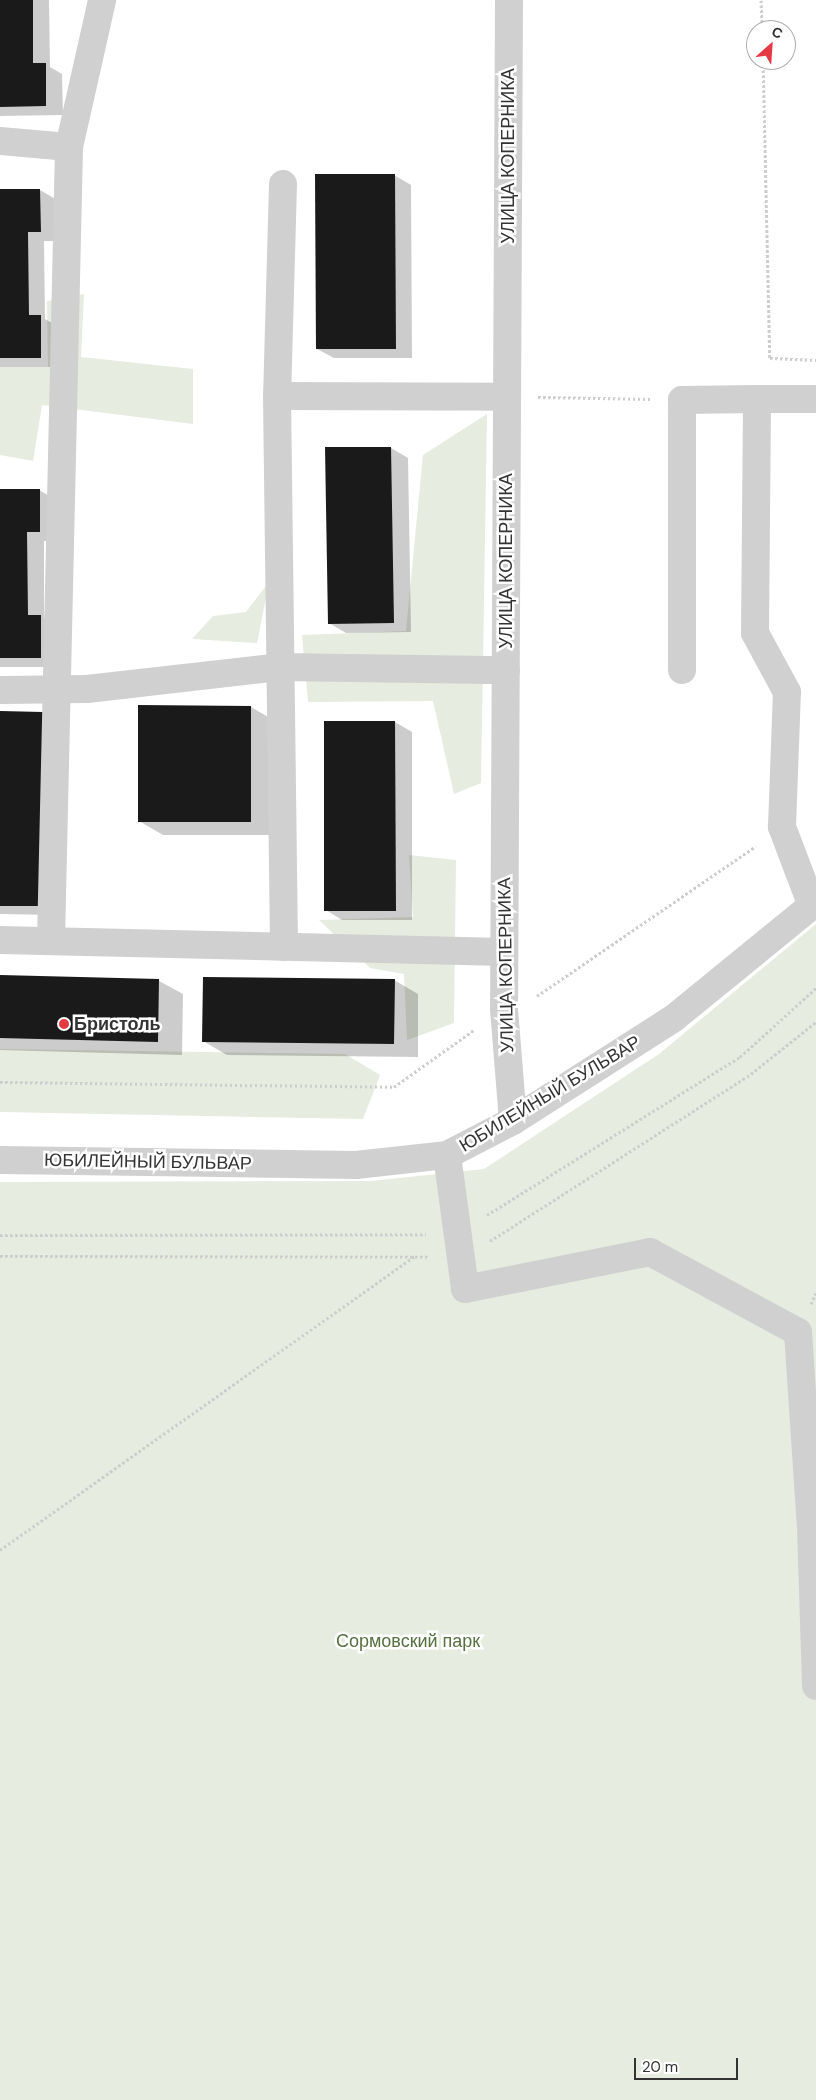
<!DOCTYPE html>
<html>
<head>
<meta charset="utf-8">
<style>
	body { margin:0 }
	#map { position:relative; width:816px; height:2100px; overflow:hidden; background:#fff; font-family:"DM Sans",sans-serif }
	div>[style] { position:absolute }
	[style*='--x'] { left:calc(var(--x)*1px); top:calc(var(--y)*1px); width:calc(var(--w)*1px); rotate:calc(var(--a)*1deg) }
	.green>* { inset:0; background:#e6ecdf }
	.shadow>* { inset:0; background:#0003 }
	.building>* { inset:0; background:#1a1a1a }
	.path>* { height:3px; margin-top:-1.5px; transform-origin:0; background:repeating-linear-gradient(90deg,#cdcdcd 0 2.5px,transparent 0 5px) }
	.minor>* { height:28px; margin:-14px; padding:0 14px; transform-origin:14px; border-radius:14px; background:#d0d0d0 }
	.dots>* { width:14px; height:14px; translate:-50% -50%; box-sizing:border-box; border:2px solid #fff; border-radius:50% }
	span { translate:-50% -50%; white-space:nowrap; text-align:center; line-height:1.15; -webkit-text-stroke:5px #fff; paint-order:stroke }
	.street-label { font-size:18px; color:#333 }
	.poi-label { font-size:18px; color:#333; font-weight:700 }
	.left { translate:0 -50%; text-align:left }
	.park-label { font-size:18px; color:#56703f }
	.north { position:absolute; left:746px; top:20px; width:50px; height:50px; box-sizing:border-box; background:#fff; border:1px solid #adadad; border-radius:50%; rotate:26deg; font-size:14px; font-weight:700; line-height:20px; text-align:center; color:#333 }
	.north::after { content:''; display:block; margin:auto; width:18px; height:22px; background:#e63946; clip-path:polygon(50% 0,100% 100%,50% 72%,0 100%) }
	.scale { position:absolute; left:634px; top:2058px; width:104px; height:22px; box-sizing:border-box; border:2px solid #333; border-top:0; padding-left:6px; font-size:15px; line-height:18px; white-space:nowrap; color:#333; -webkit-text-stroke:4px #fff; paint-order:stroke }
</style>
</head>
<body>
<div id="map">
	<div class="green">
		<div style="clip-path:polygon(84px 294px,81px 357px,193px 369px,193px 424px,42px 405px,33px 461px,0 455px,0 367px,48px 367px,47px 301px)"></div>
		<div style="clip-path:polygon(487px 414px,481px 783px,454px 794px,433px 701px,308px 702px,302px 635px,406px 631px,423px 455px)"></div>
		<div style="clip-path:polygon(269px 582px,257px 643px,192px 639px,213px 616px,246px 612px)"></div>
		<div style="clip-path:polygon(409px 855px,456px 860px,454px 1023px,407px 1040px,404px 974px,370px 968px,319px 920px,413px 917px)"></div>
		<div style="clip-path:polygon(816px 924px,816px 2100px,0 2100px,0 1182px,371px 1181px,484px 1169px,659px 1054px)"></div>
		<div style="clip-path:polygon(0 1049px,345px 1054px,380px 1075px,363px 1119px,0 1112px)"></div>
	</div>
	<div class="shadow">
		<div style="clip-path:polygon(0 0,49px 0,50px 67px,62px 74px,63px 115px,0 116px)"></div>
		<div style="clip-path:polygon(394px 175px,411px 185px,412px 358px,334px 358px,317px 349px)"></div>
		<div style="clip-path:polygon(0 190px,40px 190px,57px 200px,57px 241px,44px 241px,45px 319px,57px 326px,58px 367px,0 367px)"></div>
		<div style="clip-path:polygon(391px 448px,408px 458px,411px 632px,346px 633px,329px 623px)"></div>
		<div style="clip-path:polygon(0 490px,39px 490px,56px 500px,57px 541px,44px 541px,44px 618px,57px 626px,57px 667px,0 667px)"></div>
		<div style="clip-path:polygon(251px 707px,275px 721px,274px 835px,163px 835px,139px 821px)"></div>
		<div style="clip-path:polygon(0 712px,57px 915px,0 914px)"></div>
		<div style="clip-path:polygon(325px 722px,395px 722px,412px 732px,412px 920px,342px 920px,326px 910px)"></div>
		<div style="clip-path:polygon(0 976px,159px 981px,183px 994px,182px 1055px,0 1050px)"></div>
		<div style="clip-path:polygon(394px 980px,418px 994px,418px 1057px,227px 1055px,203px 1041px)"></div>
	</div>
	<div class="building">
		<div style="clip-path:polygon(0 0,33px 0,33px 63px,46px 63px,46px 106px,0 107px)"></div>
		<div style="clip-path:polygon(315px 174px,395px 174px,396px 349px,316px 349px)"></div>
		<div style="clip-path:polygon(0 189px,40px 189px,41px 232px,28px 232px,29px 315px,41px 315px,41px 358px,0 358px)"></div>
		<div style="clip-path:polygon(325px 447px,391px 447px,394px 623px,328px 624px)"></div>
		<div style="clip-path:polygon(0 489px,40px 489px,40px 532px,27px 532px,28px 615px,41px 615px,41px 658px,0 658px)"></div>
		<div style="clip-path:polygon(138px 705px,251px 706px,251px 822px,138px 822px)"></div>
		<div style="clip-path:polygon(0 711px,43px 712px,41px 906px,0 906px)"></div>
		<div style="clip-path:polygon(324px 721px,395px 721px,396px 911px,324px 911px)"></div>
		<div style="clip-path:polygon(0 975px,159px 979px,158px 1042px,0 1038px)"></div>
		<div style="clip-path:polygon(203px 977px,395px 979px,394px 1044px,202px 1042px)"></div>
	</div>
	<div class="path">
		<div style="--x:761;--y:0;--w:30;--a:88"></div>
		<div style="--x:763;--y:60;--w:298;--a:88.7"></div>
		<div style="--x:770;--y:358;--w:46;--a:2.5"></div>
		<div style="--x:538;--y:397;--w:113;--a:1"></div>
		<div style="--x:537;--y:996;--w:265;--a:-34.4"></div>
		<div style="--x:0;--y:1082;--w:394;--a:0.7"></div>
		<div style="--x:394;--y:1087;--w:98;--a:-35.5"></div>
		<div style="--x:487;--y:1215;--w:298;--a:-32"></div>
		<div style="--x:740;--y:1057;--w:103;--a:-42.2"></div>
		<div style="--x:0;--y:1235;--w:426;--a:-0.1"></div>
		<div style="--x:490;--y:1241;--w:310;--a:-32.6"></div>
		<div style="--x:751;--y:1074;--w:83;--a:-38.7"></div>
		<div style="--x:0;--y:1256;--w:429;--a:0.1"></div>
		<div style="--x:811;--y:1304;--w:12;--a:-66"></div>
		<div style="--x:0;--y:1550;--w:509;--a:-35.32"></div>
	</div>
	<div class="minor">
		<div style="--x:509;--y:0;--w:1009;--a:90.28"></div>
		<div style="--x:504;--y:1009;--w:112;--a:85.4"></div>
		<div style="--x:0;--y:141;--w:69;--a:5"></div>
		<div style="--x:283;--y:184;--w:212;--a:91.6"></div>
		<div style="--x:277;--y:396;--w:551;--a:89.27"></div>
		<div style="--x:277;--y:396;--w:230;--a:0.2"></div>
		<div style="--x:682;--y:670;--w:270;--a:-90"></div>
		<div style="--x:682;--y:400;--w:75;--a:-0.8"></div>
		<div style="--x:0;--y:690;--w:87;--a:-0.7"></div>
		<div style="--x:87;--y:689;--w:194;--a:-6.5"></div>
		<div style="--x:280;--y:667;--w:226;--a:0.8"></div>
		<div style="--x:812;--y:906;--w:85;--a:-110.8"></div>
		<div style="--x:782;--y:827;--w:135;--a:-87.9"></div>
		<div style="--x:787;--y:692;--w:67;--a:-118.5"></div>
		<div style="--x:755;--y:633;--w:234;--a:-89.5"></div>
		<div style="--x:757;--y:399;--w:59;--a:0"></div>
		<div style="--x:0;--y:940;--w:504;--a:1.36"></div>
		<div style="--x:51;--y:941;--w:794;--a:-88.7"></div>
		<div style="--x:69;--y:147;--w:151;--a:-77.3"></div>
		<div style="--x:447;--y:1155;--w:135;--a:82.3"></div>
		<div style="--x:465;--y:1289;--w:189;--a:-11.3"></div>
		<div style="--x:650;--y:1252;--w:168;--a:28.4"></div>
		<div style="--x:798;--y:1332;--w:194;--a:86.2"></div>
		<div style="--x:811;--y:1526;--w:160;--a:88.2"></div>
		<div style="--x:0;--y:1160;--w:356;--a:0.8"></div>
		<div style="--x:356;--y:1165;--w:92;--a:-6.3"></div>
		<div style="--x:447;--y:1155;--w:74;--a:-27.3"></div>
		<div style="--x:513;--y:1121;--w:191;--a:-32.6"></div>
		<div style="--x:674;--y:1018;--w:183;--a:-39.2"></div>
	</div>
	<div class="dots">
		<div style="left:64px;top:1024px;background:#e63946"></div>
	</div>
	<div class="street-label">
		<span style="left:508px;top:156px;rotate:-90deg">УЛИЦА КОПЕРНИКА</span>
		<span style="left:506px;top:561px;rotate:-90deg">УЛИЦА КОПЕРНИКА</span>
		<span style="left:506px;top:965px;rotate:-91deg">УЛИЦА КОПЕРНИКА</span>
		<span style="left:550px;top:1094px;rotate:-31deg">ЮБИЛЕЙНЫЙ БУЛЬВАР</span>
		<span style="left:148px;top:1162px;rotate:1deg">ЮБИЛЕЙНЫЙ БУЛЬВАР</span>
	</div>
	<div class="poi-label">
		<span class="left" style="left:74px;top:1024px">Бристоль</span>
	</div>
	<div class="park-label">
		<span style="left:408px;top:1641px">Сормовский парк</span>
	</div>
	<div class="north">С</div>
	<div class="scale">20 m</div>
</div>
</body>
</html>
